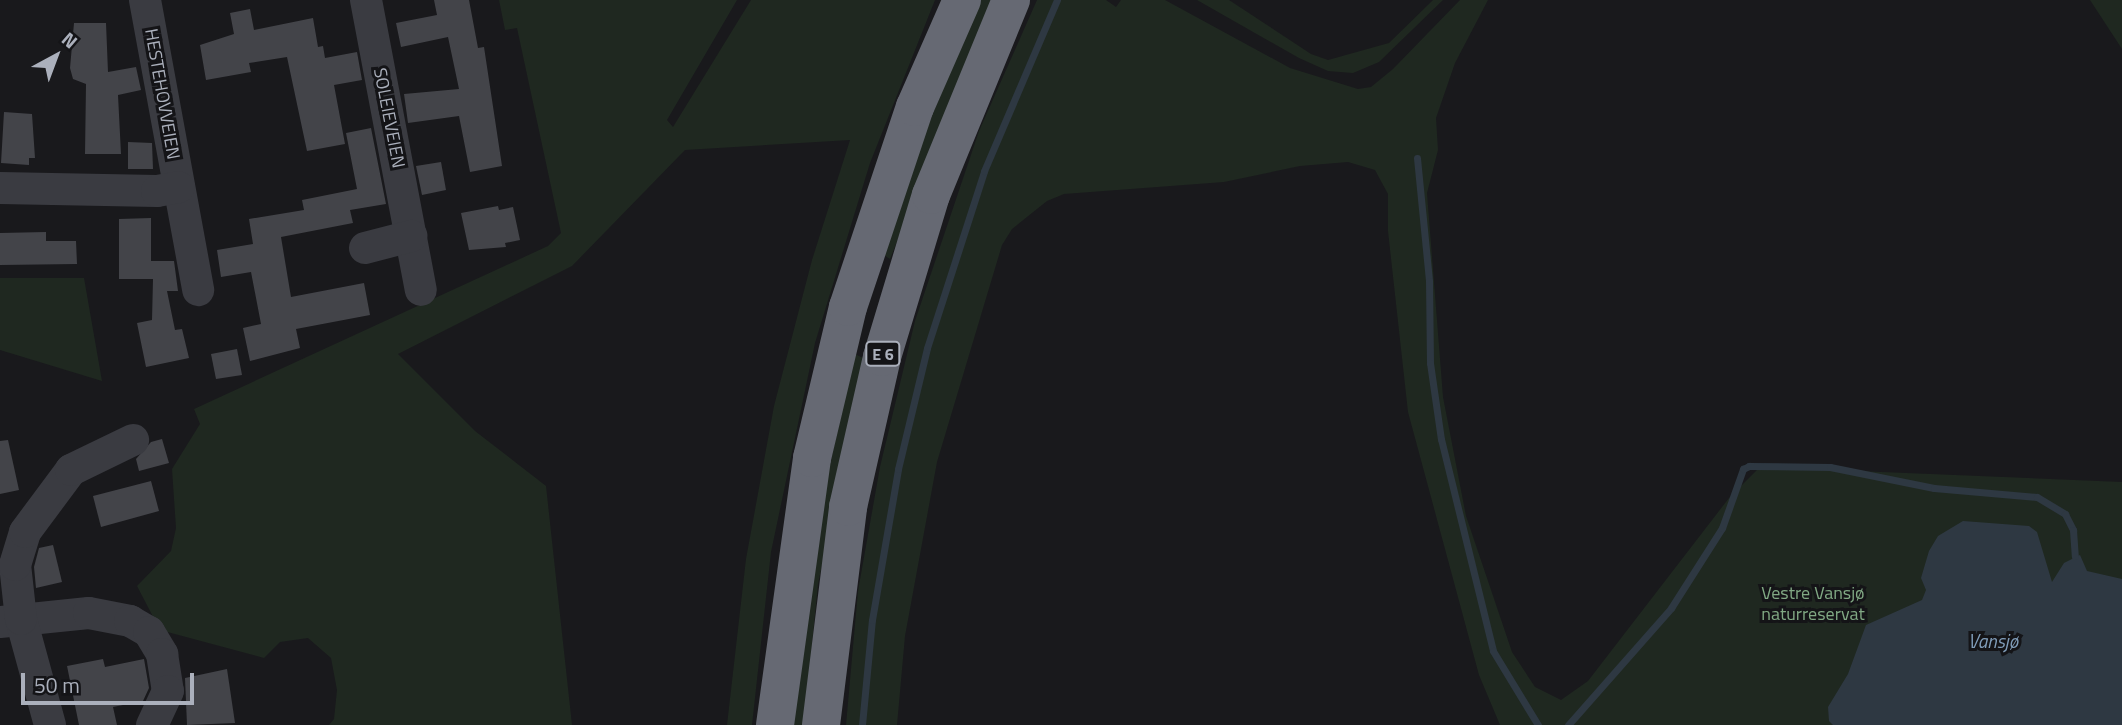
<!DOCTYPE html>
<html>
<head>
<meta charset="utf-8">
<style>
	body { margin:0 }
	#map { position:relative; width:2122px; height:725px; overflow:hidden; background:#19191c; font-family:"Titillium Web",sans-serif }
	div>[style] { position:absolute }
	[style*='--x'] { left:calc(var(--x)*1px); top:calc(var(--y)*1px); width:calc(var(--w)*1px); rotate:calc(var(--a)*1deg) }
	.green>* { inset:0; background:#1f2820 }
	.water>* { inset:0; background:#2e3842 }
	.stream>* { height:7px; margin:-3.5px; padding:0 3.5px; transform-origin:3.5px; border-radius:3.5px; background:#2e3842 }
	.building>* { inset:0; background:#434449 }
	.minor>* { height:32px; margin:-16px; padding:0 16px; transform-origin:16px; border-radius:16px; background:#3a3b41 }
	.highway>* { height:38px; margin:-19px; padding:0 19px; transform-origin:19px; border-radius:19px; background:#666973 }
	span { translate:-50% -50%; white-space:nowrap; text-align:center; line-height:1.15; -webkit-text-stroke:6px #141417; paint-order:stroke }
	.shield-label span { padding:2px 5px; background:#141417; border:2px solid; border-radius:5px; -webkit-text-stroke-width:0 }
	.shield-label { font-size:16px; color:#abb0bc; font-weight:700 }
	.street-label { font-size:18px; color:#abb0bc }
	.park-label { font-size:18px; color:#81a984 }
	.water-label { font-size:19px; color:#809db9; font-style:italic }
	.north { position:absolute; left:21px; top:21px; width:70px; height:70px; -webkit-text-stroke:5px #141417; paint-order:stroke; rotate:41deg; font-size:19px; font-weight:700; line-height:28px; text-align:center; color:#abb0bc }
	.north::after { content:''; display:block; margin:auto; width:24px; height:32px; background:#abb0bc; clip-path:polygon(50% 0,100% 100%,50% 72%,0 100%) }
	.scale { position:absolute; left:21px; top:673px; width:173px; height:32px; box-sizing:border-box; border:4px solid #abb0bc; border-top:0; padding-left:9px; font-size:21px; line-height:24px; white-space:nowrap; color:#abb0bc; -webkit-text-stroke:5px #141417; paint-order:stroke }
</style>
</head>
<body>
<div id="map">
	<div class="green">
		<div style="clip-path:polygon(499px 0,737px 0,667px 120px,673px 127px,751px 0,935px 0,870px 163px,815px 343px,771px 552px,752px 725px,727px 725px,746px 559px,774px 406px,812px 260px,850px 140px,685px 150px,572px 266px,398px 354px,475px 431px,546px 486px,572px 725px,329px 725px,334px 719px,337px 690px,331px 658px,308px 638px,280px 642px,264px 658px,160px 630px,137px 586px,171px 551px,176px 528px,172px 469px,200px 424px,194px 409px,548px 246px,561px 233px,517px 28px,505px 30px)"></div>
		<div style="clip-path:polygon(979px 0,994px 0,890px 259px,882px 254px,895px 207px)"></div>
		<div style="clip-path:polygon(1037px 0,1106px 0,1116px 7px,1121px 0,1165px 0,1290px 68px,1358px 89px,1371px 87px,1393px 69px,1460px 0,1488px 0,1455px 63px,1436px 118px,1438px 150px,1427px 193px,1443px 397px,1466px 516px,1512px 652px,1535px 687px,1561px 700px,1588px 681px,1729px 498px,1760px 467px,2122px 482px,2122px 725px,1500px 725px,1479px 675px,1408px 412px,1388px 231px,1388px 194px,1375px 170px,1348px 162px,1300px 166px,1224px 182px,1064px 194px,1047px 201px,1012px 229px,1002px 245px,937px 462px,905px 636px,897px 725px,846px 725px,858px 591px,880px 467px,915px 321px,979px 131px)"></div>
		<div style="clip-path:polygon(1197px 0,1229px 0,1311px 54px,1328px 60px,1389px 43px,1433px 0,1443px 0,1379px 62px,1353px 73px,1328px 71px,1299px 58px)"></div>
		<div style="clip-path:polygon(2090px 0,2122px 0,2122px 49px)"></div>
		<div style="clip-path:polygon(0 278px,84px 278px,102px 381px,0 350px)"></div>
		<div style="clip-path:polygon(855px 354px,865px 359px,818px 584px,804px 725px,792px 725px,813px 539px)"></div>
	</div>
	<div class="water">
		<div style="clip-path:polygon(1963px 521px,2029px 526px,2037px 532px,2052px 582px,2064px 563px,2080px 555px,2087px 571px,2122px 579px,2122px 725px,1833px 725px,1829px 721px,1828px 707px,1848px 674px,1866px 625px,1922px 600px,1926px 590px,1921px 578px,1929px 551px,1938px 536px)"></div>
	</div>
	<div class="stream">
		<div style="--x:1417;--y:158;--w:124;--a:84.4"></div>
		<div style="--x:1429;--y:281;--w:82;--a:89.3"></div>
		<div style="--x:1430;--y:363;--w:77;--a:81.8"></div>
		<div style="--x:1441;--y:439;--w:218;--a:76.2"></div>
		<div style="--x:1493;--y:651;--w:87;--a:58.7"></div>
		<div style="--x:862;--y:725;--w:105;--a:-84.6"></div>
		<div style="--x:872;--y:620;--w:153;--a:-80.2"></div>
		<div style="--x:898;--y:469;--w:124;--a:-76.5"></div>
		<div style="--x:927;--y:348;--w:186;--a:-72.1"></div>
		<div style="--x:984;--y:171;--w:186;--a:-66.9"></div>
		<div style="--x:1568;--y:725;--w:156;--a:-48.6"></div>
		<div style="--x:1671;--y:608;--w:95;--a:-57.5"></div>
		<div style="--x:1722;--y:528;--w:63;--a:-70.4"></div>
		<div style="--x:1743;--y:469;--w:7;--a:-27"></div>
		<div style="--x:1749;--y:466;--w:81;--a:0.7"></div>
		<div style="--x:1830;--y:467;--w:106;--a:11.4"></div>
		<div style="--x:1934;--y:488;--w:103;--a:5"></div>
		<div style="--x:2037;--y:497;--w:33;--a:31"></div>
		<div style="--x:2065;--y:514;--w:18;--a:63"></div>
		<div style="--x:2073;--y:530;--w:26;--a:86"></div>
	</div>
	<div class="building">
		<div style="clip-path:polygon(434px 0,469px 0,478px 48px,484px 47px,502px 166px,470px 172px,459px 116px,408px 123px,404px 94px,459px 89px,448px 37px,401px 47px,396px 23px,437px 15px)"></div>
		<div style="clip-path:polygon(250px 9px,254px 30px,313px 18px,318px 47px,323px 46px,325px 58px,357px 52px,362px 80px,334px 85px,345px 144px,307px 151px,287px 57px,249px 63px,251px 72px,206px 80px,200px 45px,234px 34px,230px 13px)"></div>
		<div style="clip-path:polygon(74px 23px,106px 23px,108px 72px,136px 67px,141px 90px,118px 95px,121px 154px,85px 154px,86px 84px,73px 79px,70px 68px)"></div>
		<div style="clip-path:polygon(4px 112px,32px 114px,35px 158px,29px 158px,29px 165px,1px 163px)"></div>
		<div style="clip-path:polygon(371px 128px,386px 204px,350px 210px,353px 223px,281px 237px,291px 297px,364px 283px,370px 315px,296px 329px,300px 348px,250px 361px,243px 328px,261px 324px,251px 272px,221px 277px,217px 250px,253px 244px,249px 219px,304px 210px,302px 200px,357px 189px,346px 133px)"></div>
		<div style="clip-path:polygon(128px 142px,152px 143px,153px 169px,128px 169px)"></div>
		<div style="clip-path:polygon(441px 162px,446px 190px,422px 195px,416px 166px)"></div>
		<div style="clip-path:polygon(498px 206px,499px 210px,513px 207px,520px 240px,505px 243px,506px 247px,469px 250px,461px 213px)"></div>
		<div style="clip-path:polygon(151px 218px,151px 261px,174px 261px,178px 291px,167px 291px,175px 330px,182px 329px,189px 358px,146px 367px,137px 323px,152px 320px,153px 279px,119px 279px,119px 219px)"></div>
		<div style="clip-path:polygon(46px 232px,46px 241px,76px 241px,77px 264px,0 265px,0 233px)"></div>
		<div style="clip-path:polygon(237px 349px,242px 375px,216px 379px,211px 354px)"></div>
		<div style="clip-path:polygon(162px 439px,169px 463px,139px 471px,136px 459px,151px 442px)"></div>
		<div style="clip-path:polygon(8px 440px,19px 490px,0 494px,0 441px)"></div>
		<div style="clip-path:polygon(151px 481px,159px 511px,101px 527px,93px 496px)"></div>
		<div style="clip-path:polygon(53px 545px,62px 582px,36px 588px,34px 567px,39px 548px)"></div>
		<div style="clip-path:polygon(103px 659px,105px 667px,144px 659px,149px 688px,143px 701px,113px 707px,117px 725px,79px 725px,67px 666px)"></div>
		<div style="clip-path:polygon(227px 669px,235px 723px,187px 725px,185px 678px)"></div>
	</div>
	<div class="minor">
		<div style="--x:145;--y:0;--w:295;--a:79.6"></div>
		<div style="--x:366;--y:0;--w:295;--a:79.3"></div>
		<div style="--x:0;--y:188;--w:157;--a:1.1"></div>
		<div style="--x:157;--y:191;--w:22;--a:-10"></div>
		<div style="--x:365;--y:248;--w:48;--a:-14.6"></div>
		<div style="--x:0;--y:622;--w:89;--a:-5.8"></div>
		<div style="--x:89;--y:613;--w:42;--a:11"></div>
		<div style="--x:130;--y:621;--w:22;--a:30"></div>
		<div style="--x:149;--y:632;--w:26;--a:59"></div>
		<div style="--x:162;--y:654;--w:37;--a:81"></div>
		<div style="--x:168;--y:691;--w:38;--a:115"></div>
		<div style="--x:50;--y:725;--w:110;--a:-105.3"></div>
		<div style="--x:21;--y:619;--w:54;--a:-96.3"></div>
		<div style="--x:15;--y:565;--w:34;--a:-73"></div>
		<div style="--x:25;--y:532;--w:77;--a:-53.4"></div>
		<div style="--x:71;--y:470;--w:69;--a:-25.8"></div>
	</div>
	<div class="highway">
		<div style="--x:775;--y:725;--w:270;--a:-82.1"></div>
		<div style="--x:812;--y:458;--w:155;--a:-76.6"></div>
		<div style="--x:848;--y:307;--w:211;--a:-71.5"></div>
		<div style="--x:915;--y:107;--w:117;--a:-66.3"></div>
		<div style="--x:821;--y:725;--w:220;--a:-82.9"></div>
		<div style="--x:848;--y:507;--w:154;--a:-77.2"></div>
		<div style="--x:882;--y:357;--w:169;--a:-73.2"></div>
		<div style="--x:931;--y:195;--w:211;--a:-67.7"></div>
	</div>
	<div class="shield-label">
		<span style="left:883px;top:354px">E 6</span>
	</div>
	<div class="street-label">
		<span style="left:162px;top:94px;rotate:80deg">HESTEHOVVEIEN</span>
		<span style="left:389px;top:118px;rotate:79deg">SOLEIEVEIEN</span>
	</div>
	<div class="park-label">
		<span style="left:1813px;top:604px">Vestre Vansjø<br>naturreservat</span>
	</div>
	<div class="water-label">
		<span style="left:1993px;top:641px">Vansjø</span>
	</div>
	<div class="north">N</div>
	<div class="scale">50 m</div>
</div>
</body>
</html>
